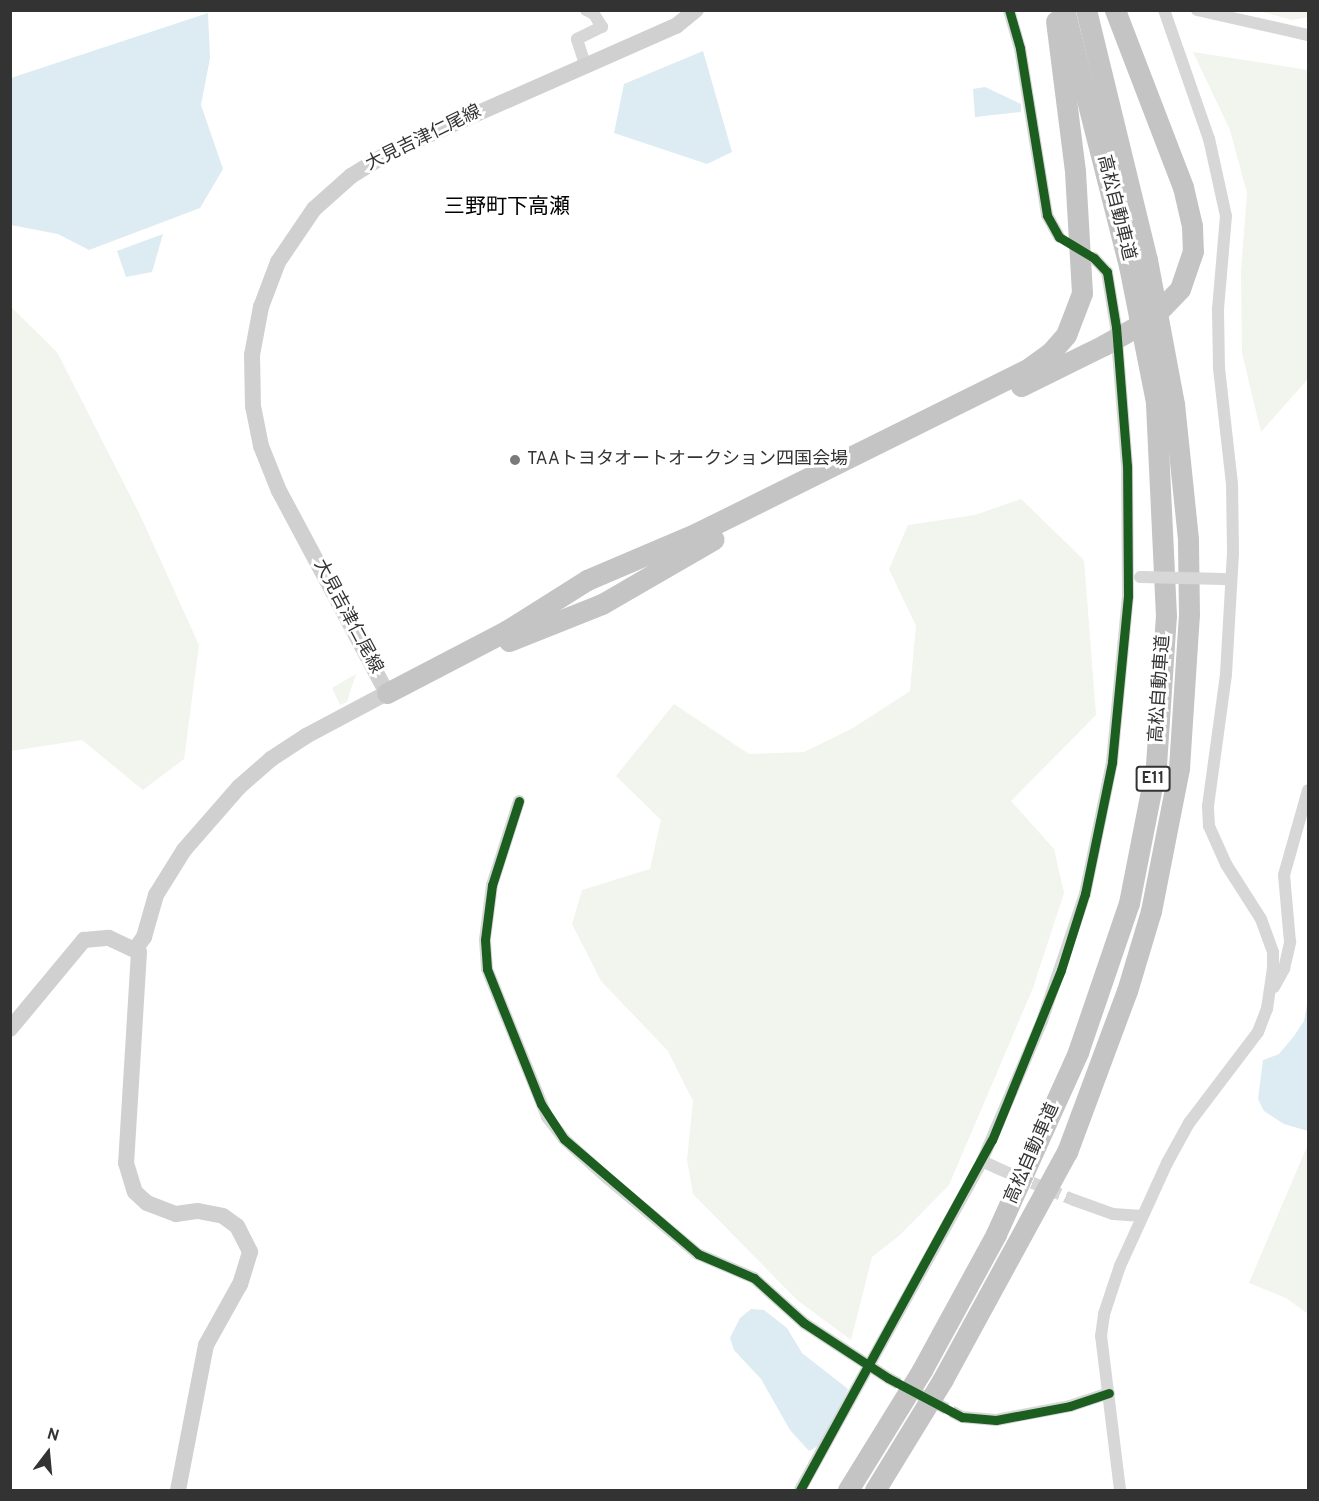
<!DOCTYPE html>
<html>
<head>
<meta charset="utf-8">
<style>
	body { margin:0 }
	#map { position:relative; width:1319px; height:1501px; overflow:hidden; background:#fff; font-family:Overpass,"Noto Sans JP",sans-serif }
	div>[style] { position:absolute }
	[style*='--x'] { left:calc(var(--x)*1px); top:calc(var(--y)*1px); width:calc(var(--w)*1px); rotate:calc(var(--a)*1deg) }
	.green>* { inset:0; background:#f1f5ed }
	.water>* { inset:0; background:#ddebf3 }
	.street-tunnel>* { height:12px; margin-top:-6px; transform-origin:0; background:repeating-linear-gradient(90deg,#d6d6d6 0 12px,transparent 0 18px) }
	.street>* { height:12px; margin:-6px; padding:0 6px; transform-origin:6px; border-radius:6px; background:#d7d7d7 }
	.secondary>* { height:16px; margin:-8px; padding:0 8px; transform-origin:8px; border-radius:8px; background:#d0d0d0 }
	.highway>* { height:21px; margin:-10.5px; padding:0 10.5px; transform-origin:10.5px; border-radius:10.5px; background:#c4c4c4 }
	.street-bridge>* { height:12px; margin:-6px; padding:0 6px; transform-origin:6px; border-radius:6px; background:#d7d7d7 }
	.highway-bridge>* { height:21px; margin:-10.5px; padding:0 10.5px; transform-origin:10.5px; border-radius:10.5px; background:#c4c4c4 }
	.cycleway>* { height:9px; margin:-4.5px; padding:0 4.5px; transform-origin:4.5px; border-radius:4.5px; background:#1b5e20 }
	.dots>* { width:16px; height:16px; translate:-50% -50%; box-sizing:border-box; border:3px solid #fff; border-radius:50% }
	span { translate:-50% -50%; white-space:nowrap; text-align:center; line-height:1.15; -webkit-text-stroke:6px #fff; paint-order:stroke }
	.shield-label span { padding:2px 4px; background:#fff; border:2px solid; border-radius:4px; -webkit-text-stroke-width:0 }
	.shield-label { font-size:16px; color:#333; font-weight:700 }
	.street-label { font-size:18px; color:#333 }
	.poi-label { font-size:18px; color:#333 }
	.left { translate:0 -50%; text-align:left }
	.quarter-label { font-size:21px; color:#000 }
	.frame { position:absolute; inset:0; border:12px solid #333; pointer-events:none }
	.north { position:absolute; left:18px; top:1423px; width:60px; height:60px; -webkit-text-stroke:4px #fff; paint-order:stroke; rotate:16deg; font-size:16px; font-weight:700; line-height:24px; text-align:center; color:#333 }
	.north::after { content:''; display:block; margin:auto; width:21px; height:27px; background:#333; clip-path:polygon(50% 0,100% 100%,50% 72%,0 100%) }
</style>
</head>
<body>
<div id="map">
	<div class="green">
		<div style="clip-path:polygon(1259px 11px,1308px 11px,1308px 17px,1292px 20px)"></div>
		<div style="clip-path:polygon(1193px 52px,1308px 70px,1308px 379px,1261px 432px,1242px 353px,1241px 271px,1247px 193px,1230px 130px)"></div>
		<div style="clip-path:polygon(10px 306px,57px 352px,140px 515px,199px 645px,184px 759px,143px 790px,82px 740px,11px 751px)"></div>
		<div style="clip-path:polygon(1021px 499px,1084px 560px,1096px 715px,1011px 801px,1054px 849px,1064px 893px,1033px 988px,949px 1185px,900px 1235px,872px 1257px,851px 1340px,797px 1300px,693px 1194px,687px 1160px,693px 1101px,668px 1051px,601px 981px,572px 924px,582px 890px,650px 869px,661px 820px,616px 776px,674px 704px,749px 754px,804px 752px,853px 728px,910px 691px,916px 626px,889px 569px,908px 525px,975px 515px)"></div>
		<div style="clip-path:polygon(356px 674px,347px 702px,340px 705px,332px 688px)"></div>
		<div style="clip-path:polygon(1308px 1144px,1308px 1314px,1286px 1298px,1249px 1283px)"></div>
	</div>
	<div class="water">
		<div style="clip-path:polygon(208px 13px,210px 58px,201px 105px,223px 169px,200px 208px,89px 250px,58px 234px,11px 225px,11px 78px)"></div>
		<div style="clip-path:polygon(703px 51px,732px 152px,707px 164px,614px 133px,624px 84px)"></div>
		<div style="clip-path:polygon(985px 87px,1021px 104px,1021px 112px,975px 117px,973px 89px)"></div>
		<div style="clip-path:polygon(163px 234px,152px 272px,126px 277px,117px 251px)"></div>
		<div style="clip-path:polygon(1308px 1000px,1308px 1131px,1284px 1124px,1264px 1111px,1258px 1099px,1263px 1060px,1279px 1054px,1294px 1036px,1304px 1021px)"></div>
		<div style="clip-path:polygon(751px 1309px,764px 1310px,787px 1328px,802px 1353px,848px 1389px,835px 1422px,818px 1446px,809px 1451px,790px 1430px,761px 1379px,734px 1350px,730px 1338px,740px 1318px)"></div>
	</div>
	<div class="street-tunnel">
		<div style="--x:999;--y:1169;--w:81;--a:22.5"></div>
		<div style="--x:888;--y:1378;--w:84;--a:27.8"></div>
	</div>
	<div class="street">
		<div style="--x:1009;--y:10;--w:40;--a:74"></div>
		<div style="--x:1020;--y:48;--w:169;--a:80.8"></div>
		<div style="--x:1047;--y:215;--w:25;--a:61"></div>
		<div style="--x:1197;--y:10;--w:114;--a:12.7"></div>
		<div style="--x:585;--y:64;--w:26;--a:-108"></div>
		<div style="--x:577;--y:39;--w:28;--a:-26"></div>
		<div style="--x:602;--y:27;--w:15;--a:-122"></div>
		<div style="--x:594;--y:14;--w:9;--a:-153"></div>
		<div style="--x:519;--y:801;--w:88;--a:107.8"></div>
		<div style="--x:492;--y:885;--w:55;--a:97.3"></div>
		<div style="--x:485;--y:940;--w:29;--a:86"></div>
		<div style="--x:487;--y:969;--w:160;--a:67.9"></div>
		<div style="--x:547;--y:1117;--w:28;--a:52"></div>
		<div style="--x:564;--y:1139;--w:58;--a:42.2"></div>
		<div style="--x:607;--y:1178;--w:119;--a:39.9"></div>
		<div style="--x:698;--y:1254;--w:61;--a:23.2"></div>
		<div style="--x:754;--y:1278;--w:67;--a:42"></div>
		<div style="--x:804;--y:1323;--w:100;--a:33.2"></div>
		<div style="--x:1274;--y:987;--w:21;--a:-61"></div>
		<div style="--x:1284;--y:969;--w:28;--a:-77"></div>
		<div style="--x:1290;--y:942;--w:67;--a:-95.1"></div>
		<div style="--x:1284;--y:875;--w:88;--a:-74.2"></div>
		<div style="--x:982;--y:1161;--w:19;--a:25"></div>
		<div style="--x:1074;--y:1200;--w:41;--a:19.7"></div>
		<div style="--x:1113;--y:1214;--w:29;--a:4"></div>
		<div style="--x:962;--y:1417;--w:34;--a:5"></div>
		<div style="--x:996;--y:1420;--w:75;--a:-10.7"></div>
		<div style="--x:1070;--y:1406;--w:41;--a:-18.4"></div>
		<div style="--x:800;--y:1490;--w:376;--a:-61"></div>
		<div style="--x:982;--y:1161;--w:152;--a:-66.8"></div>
		<div style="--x:1042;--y:1021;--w:134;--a:-71.3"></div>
		<div style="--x:1085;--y:894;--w:135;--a:-78.4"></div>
		<div style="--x:1112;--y:762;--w:167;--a:-84.5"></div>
		<div style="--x:1128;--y:596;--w:130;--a:-90.4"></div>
		<div style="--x:1127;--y:466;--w:139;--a:-94.5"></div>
		<div style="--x:1116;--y:327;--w:56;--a:-99.3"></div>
		<div style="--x:1107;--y:272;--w:19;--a:-133"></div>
		<div style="--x:1120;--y:1490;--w:155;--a:-97"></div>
		<div style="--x:1101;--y:1336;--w:22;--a:-82"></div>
		<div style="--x:1104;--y:1314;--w:51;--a:-71.6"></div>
		<div style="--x:1120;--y:1266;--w:113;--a:-65.5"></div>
		<div style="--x:1167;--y:1163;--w:46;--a:-61.2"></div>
		<div style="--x:1189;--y:1123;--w:114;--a:-52.8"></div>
		<div style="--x:1258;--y:1032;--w:25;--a:-69"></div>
		<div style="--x:1267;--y:1009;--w:41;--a:-81.7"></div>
		<div style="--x:1273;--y:968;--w:16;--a:-90"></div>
		<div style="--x:1273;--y:952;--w:35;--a:-110"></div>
		<div style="--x:1261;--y:919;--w:65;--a:-122.5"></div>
		<div style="--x:1226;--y:864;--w:42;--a:-114.1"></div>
		<div style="--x:1209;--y:826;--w:20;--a:-93"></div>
		<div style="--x:1208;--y:806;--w:133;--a:-82.2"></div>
		<div style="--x:1226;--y:674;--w:121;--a:-86.7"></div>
		<div style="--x:1233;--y:553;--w:69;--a:-90.8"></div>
		<div style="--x:1232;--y:484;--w:117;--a:-96.4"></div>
		<div style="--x:1219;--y:368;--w:59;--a:-91"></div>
		<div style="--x:1218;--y:309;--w:93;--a:-85.1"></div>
		<div style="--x:1226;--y:216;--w:79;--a:-102.4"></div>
		<div style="--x:1209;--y:139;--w:137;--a:-109.2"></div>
	</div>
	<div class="secondary">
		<div style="--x:136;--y:948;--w:14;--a:-54"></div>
		<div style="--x:144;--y:937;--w:44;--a:-74.1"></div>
		<div style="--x:156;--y:895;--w:53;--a:-58.1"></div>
		<div style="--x:184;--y:850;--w:84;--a:-48.9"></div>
		<div style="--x:239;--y:787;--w:43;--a:-41.2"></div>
		<div style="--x:271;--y:759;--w:42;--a:-33.3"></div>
		<div style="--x:306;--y:736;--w:92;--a:-28"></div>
		<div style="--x:387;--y:693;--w:229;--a:-118.1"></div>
		<div style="--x:279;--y:491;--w:48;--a:-111.8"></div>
		<div style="--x:261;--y:446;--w:41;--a:-101.3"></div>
		<div style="--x:253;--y:406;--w:51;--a:-91.1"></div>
		<div style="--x:252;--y:355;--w:49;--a:-79.4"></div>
		<div style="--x:261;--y:307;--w:48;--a:-69.3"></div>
		<div style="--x:278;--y:262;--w:64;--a:-55.8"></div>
		<div style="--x:314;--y:209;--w:50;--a:-41.7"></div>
		<div style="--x:351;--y:176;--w:46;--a:-31.6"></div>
		<div style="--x:390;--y:152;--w:313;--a:-23.8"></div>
		<div style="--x:676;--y:26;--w:26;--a:-39"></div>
		<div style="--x:10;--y:1029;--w:116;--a:-50.3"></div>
		<div style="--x:84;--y:940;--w:25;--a:-5"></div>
		<div style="--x:109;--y:938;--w:33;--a:25"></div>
		<div style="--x:139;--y:952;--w:211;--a:93.5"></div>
		<div style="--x:126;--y:1163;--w:30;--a:73"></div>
		<div style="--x:135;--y:1192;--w:16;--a:43"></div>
		<div style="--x:147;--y:1203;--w:31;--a:21"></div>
		<div style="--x:176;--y:1214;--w:22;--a:-8"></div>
		<div style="--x:198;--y:1211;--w:25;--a:11"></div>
		<div style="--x:223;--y:1216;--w:17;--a:36"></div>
		<div style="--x:237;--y:1226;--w:29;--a:63"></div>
		<div style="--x:250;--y:1252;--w:34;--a:107"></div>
		<div style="--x:240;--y:1284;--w:70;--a:119.1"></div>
		<div style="--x:206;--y:1345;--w:148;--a:100.9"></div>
	</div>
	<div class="highway">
		<div style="--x:1115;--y:10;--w:190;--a:69"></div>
		<div style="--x:1183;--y:187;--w:40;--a:77"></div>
		<div style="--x:1192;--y:226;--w:25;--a:88"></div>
		<div style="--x:1193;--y:251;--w:40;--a:108.9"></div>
		<div style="--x:1021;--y:386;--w:93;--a:-26.3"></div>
		<div style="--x:509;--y:641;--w:100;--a:-21.7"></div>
		<div style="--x:602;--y:604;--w:129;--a:-30.1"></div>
		<div style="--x:387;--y:693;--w:134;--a:-27.5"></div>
		<div style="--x:506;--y:631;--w:96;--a:-32.2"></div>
		<div style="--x:587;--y:580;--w:120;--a:-23.1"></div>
		<div style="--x:697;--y:533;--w:371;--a:-26.4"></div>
		<div style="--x:1029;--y:368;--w:29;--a:-36"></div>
		<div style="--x:1052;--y:351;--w:21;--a:-49"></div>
		<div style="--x:1066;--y:335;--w:45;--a:-69.1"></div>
		<div style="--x:1082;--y:293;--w:122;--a:-93.3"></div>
		<div style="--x:1075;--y:171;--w:151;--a:-97.2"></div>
		<div style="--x:848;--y:1490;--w:141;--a:-58.3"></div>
		<div style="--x:922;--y:1370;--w:155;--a:-61.4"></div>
		<div style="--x:996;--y:1234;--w:200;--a:-65.7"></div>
		<div style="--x:1078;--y:1052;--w:157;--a:-71.1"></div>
		<div style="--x:1129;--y:903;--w:141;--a:-78.9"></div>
		<div style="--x:1156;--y:765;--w:149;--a:-86.2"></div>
		<div style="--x:1166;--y:616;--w:214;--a:-92.7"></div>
		<div style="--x:1156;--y:402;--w:139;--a:-101.2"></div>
		<div style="--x:1129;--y:266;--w:264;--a:-104.2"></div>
		<div style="--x:875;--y:1490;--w:130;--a:-58.5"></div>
		<div style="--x:943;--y:1379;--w:259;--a:-61.4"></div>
		<div style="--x:1067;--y:1152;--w:172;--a:-69.6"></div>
		<div style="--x:1127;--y:991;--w:84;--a:-73.3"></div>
		<div style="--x:1151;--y:911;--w:146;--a:-78.9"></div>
		<div style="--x:1179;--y:768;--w:153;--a:-86.3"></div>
		<div style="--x:1189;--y:615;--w:76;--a:-90.8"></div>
		<div style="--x:1188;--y:539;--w:136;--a:-95.9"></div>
		<div style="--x:1174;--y:404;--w:147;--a:-100.6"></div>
		<div style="--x:1147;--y:260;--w:257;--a:-103.7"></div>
	</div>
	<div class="street-bridge">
		<div style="--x:1140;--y:577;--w:84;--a:1.4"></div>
	</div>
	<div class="highway-bridge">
		<div style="--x:1104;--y:345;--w:55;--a:-29.4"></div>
		<div style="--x:1152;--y:318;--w:40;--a:-46"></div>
	</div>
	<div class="cycleway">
		<div style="--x:519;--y:801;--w:88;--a:107.8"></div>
		<div style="--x:492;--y:885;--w:55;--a:97.3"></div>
		<div style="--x:485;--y:940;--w:29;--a:86"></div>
		<div style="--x:487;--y:969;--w:145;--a:68.2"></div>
		<div style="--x:541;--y:1104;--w:42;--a:56.7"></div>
		<div style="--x:564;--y:1139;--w:177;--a:40.6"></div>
		<div style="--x:698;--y:1254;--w:61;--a:23.2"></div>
		<div style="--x:754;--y:1278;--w:67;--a:42"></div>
		<div style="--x:804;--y:1323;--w:100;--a:33.2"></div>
		<div style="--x:888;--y:1378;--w:84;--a:27.8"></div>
		<div style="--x:962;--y:1417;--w:34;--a:5"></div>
		<div style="--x:996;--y:1420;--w:75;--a:-10.7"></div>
		<div style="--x:1070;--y:1406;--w:41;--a:-18.4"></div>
		<div style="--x:800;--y:1490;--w:399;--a:-61.3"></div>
		<div style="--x:992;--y:1140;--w:183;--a:-67.9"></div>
		<div style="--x:1061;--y:970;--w:80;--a:-72.5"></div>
		<div style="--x:1085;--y:894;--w:135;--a:-78.4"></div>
		<div style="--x:1112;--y:762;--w:167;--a:-84.5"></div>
		<div style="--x:1128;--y:596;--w:130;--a:-90.4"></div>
		<div style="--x:1127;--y:466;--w:139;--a:-94.5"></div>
		<div style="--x:1116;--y:327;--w:56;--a:-99.3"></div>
		<div style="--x:1107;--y:272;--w:19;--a:-133"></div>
		<div style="--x:1094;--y:258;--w:41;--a:-149"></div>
		<div style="--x:1059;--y:237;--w:25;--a:-119"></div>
		<div style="--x:1047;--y:215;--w:169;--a:-99.2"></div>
		<div style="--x:1020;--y:48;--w:40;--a:-106"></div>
	</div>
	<div class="dots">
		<div style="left:515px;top:460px;background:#7a7a7a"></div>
	</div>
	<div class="shield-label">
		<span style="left:1153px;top:779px">E11</span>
	</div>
	<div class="street-label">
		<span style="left:424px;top:139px;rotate:-26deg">大見吉津仁尾線</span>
		<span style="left:1115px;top:208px;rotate:76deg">高松自動車道</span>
		<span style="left:347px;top:617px;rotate:62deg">大見吉津仁尾線</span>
		<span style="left:1161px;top:689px;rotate:-86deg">高松自動車道</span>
		<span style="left:1033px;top:1154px;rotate:-66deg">高松自動車道</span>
	</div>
	<div class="poi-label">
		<span class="left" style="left:527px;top:460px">TAAトヨタオートオークション四国会場</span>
	</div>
	<div class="quarter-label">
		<span style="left:507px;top:208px">三野町下高瀬</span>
	</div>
	<div class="frame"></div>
	<div class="north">N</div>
</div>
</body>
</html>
